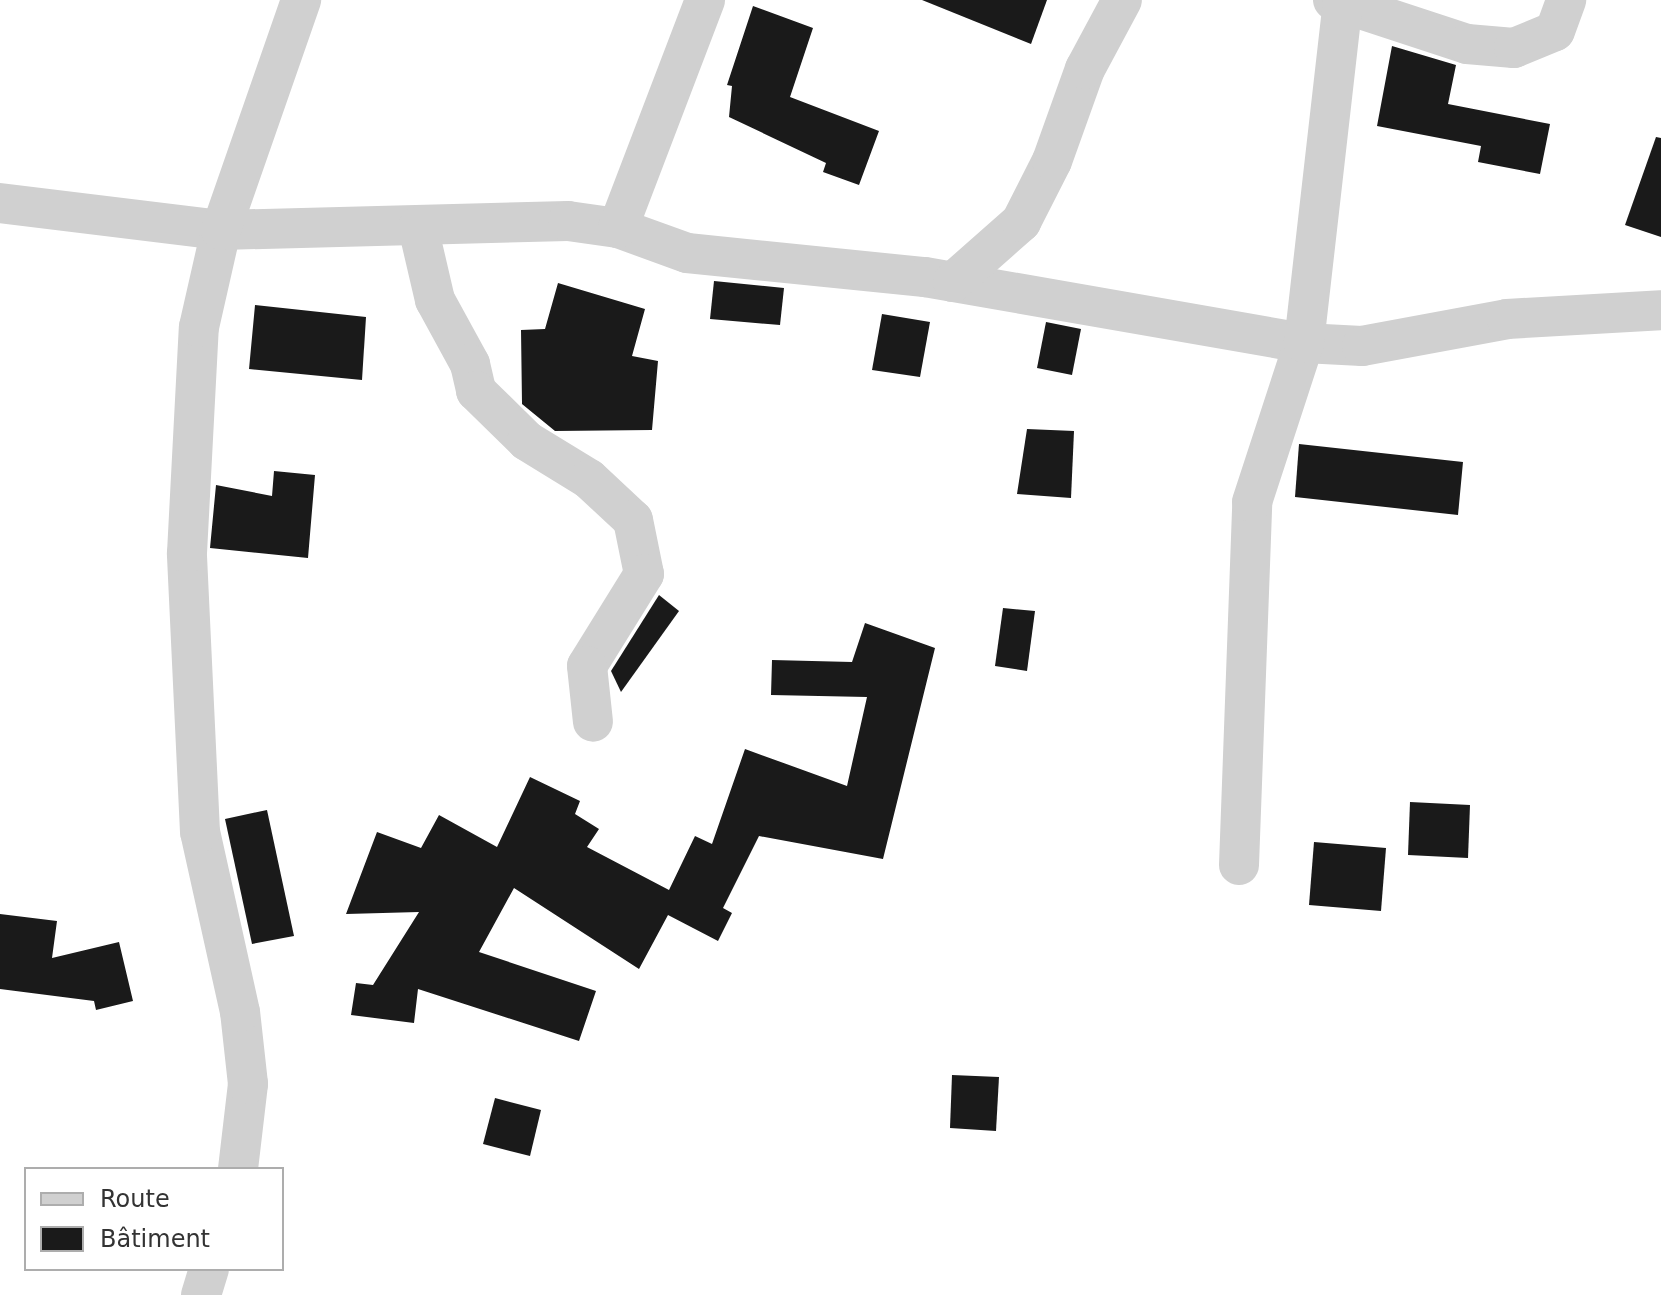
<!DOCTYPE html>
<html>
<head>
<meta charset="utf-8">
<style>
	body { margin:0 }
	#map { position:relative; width:1661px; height:1295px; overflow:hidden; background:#fff; font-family:"DejaVu Sans",sans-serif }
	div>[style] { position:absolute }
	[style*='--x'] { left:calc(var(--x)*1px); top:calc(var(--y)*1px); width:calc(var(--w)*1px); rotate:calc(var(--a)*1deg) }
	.building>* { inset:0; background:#1a1a1a }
	.minor>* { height:40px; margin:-20px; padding:0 20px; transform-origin:20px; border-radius:20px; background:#d0d0d0 }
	span { translate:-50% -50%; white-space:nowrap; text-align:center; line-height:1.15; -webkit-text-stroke:8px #fff; paint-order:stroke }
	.legend { position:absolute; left:24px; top:1167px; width:260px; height:104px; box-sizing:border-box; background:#fff; border:2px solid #adadad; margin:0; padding:10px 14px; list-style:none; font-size:24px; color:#333 }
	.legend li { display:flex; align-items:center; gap:16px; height:40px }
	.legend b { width:40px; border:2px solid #adadad }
</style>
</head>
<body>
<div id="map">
	<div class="building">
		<div style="clip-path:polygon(922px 0,1047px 0,1031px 44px)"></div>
		<div style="clip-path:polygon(753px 6px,813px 28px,790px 97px,879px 131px,859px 185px,823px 172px,826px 163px,729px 117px,732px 86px,727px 85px)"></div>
		<div style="clip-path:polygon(1392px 46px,1456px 65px,1448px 104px,1550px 124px,1540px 174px,1478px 162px,1481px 146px,1377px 126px)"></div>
		<div style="clip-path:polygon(1656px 137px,1661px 138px,1661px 237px,1625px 225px)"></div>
		<div style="clip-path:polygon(714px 281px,784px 288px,780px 325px,710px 319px)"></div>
		<div style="clip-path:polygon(558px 283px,645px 309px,632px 356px,658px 361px,652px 430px,555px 431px,522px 404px,521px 330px,545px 329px)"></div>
		<div style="clip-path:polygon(255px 305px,366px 317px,362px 380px,249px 369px)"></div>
		<div style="clip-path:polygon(882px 314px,930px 322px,920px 377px,872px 370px)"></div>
		<div style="clip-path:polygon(1046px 322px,1081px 329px,1072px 375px,1037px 368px)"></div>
		<div style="clip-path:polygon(1027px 429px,1074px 431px,1071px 498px,1017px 494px)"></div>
		<div style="clip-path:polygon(1299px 444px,1463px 462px,1458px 515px,1295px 497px)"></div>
		<div style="clip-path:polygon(274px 471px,315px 475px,308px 558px,210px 548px,216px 485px,272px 496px)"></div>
		<div style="clip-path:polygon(659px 595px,679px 611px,621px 692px,611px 671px)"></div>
		<div style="clip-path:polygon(1003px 608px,1035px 611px,1027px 671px,995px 666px)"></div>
		<div style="clip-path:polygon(865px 623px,935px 648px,883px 859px,759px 836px,723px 908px,732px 913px,718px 941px,668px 915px,639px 969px,514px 888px,479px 952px,596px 991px,579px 1041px,418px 989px,414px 1023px,351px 1015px,356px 983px,373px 985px,419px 912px,346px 914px,377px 832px,421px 848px,439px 815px,497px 847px,530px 777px,580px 801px,575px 814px,599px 829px,587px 847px,669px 890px,695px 836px,712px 844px,745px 749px,847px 786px,867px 697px,771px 695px,772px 660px,852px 662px)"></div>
		<div style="clip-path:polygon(1410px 802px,1470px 805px,1468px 858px,1408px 855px)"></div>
		<div style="clip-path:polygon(267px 810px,294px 936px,252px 944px,225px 819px)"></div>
		<div style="clip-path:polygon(1314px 842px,1386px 848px,1381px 911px,1309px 905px)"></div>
		<div style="clip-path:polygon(0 914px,57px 921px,52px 958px,119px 942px,133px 1001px,96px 1010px,94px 1001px,0 989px)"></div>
		<div style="clip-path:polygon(952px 1075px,999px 1077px,996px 1131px,950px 1128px)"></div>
		<div style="clip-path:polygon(495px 1098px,541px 1110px,530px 1156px,483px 1144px)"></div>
	</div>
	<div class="minor">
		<div style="--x:1333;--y:0;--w:141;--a:18.2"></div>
		<div style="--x:1467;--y:44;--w:47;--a:4.9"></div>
		<div style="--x:1514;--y:48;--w:44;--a:-22.5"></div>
		<div style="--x:1555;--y:31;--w:33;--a:-70"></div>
		<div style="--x:0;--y:203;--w:223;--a:7"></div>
		<div style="--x:221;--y:230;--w:347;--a:-1.5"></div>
		<div style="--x:568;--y:221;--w:50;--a:8"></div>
		<div style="--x:618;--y:228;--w:73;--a:19.9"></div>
		<div style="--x:687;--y:253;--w:239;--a:5.8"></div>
		<div style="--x:925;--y:277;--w:385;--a:9.9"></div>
		<div style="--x:1304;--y:343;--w:58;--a:3"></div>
		<div style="--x:1362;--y:346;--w:147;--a:-10.5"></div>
		<div style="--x:1507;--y:319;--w:154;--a:-3.3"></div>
		<div style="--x:418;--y:227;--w:75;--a:76.9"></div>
		<div style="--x:435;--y:300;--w:73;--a:61.3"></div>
		<div style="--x:470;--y:364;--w:28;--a:77"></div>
		<div style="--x:476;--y:391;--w:71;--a:44.4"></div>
		<div style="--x:527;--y:441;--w:73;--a:31.5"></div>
		<div style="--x:589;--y:479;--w:60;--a:43"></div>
		<div style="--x:633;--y:520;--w:55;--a:78.5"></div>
		<div style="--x:644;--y:574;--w:108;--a:121.8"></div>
		<div style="--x:587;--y:666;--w:56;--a:83.9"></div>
		<div style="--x:618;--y:228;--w:244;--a:-69.1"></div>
		<div style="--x:953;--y:282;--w:91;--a:-41.4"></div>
		<div style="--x:1021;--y:222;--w:68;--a:-63.1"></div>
		<div style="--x:1052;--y:161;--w:98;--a:-70.3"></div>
		<div style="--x:1085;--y:69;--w:78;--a:-61.8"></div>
		<div style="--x:1239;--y:865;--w:363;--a:-87.9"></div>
		<div style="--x:1252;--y:502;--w:167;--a:-71.9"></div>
		<div style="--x:1304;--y:343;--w:342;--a:-83.5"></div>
		<div style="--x:238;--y:1169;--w:86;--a:-83.3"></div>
		<div style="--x:248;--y:1084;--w:72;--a:-96.3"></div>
		<div style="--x:240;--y:1012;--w:184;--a:-102.5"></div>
		<div style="--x:200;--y:832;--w:279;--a:-92.7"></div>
		<div style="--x:187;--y:553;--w:226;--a:-87"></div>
		<div style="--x:199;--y:327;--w:99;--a:-77.2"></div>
		<div style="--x:221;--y:230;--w:244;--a:-70.8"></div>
		<div style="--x:201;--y:1295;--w:27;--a:-73"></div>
	</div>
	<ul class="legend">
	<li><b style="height:10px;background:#d0d0d0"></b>Route</li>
	<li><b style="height:22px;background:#1a1a1a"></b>Bâtiment</li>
	</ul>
</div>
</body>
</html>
